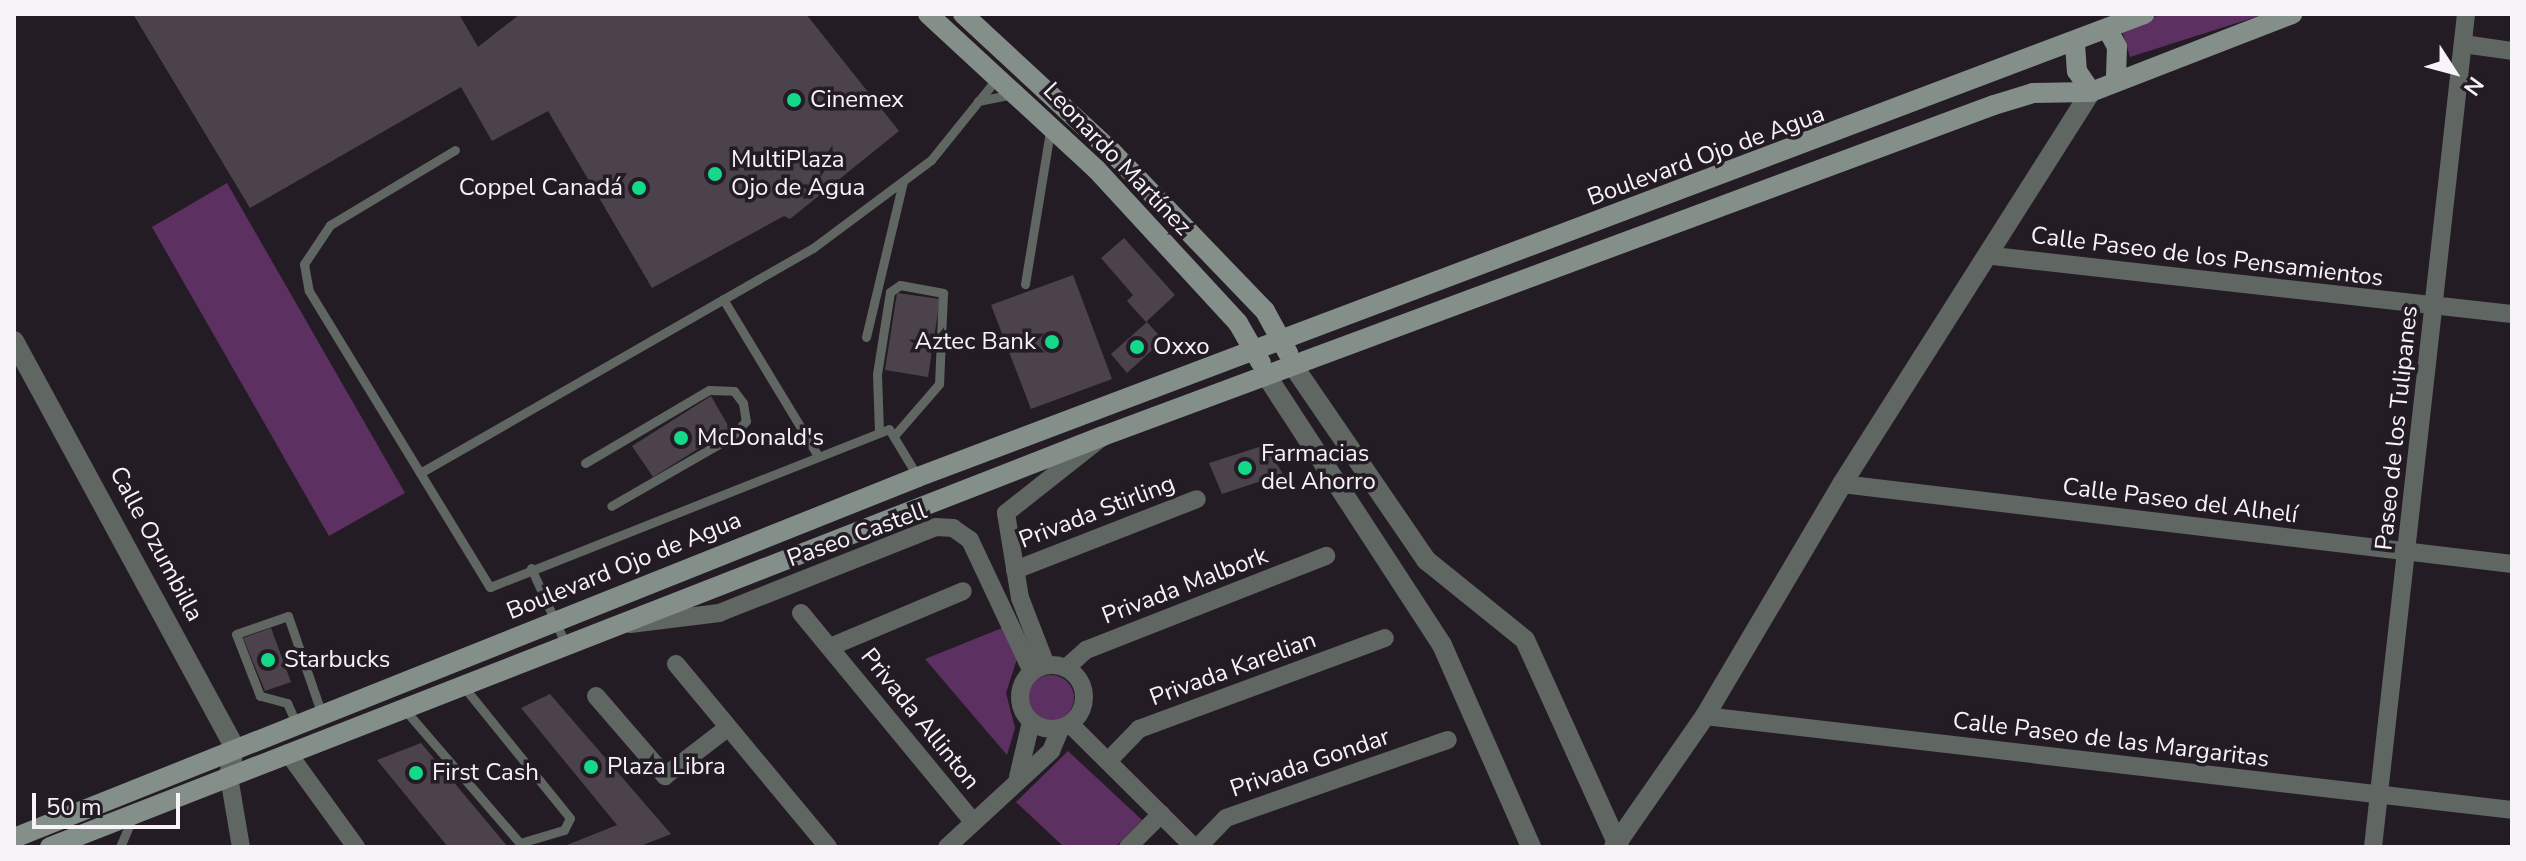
<!DOCTYPE html>
<html>
<head>
<meta charset="utf-8">
<style>
	body { margin:0 }
	#map { position:relative; width:2526px; height:861px; overflow:hidden; background:#241c25; font-family:"Nunito Sans",sans-serif }
	div>[style] { position:absolute }
	[style*='--x'] { left:calc(var(--x)*1px); top:calc(var(--y)*1px); width:calc(var(--w)*1px); rotate:calc(var(--a)*1deg) }
	.green>* { inset:0; background:#5c3161 }
	.round { border-radius:50% }
	.building>* { inset:0; background:#4b424c }
	.service>* { height:9px; margin:-4.5px; padding:0 4.5px; transform-origin:4.5px; border-radius:4.5px; background:#606662 }
	.minor>* { height:18px; margin:-9px; padding:0 9px; transform-origin:9px; border-radius:9px; background:#606662 }
	.minor>.ring { margin:-9px; padding:0; box-sizing:content-box; background:none; border:18px solid #606662; border-radius:50% }
	.tertiary>* { height:20px; margin:-10px; padding:0 10px; transform-origin:10px; border-radius:10px; background:#606662 }
	.secondary>* { height:20px; margin:-10px; padding:0 10px; transform-origin:10px; border-radius:10px; background:#858f89 }
	.dots>* { width:22px; height:22px; translate:-50% -50%; box-sizing:border-box; border:4px solid #241c25; border-radius:50% }
	span { translate:-50% -50%; white-space:nowrap; text-align:center; line-height:1.15; -webkit-text-stroke:7px #241c25; paint-order:stroke }
	.poi-label { font-size:24px; color:#f8f2f9 }
	.left { translate:0 -50%; text-align:left }
	.right { translate:-100% -50%; text-align:right }
	.street-label { font-size:24px; color:#f8f2f9 }
	.frame { position:absolute; inset:0; border:16px solid #f8f2f9; pointer-events:none }
	.north { position:absolute; left:2414px; top:32px; width:80px; height:80px; -webkit-text-stroke:6px #241c25; paint-order:stroke; rotate:126deg; font-size:22px; font-weight:700; line-height:32px; text-align:center; color:#f8f2f9 }
	.north::after { content:''; display:block; margin:auto; width:28px; height:36px; background:#f8f2f9; clip-path:polygon(50% 0,100% 100%,50% 72%,0 100%) }
	.scale { position:absolute; left:32px; top:793px; width:148px; height:36px; box-sizing:border-box; border:4px solid #f8f2f9; border-top:0; padding-left:10px; font-size:24px; line-height:28px; white-space:nowrap; color:#f8f2f9; -webkit-text-stroke:6px #241c25; paint-order:stroke }
</style>
</head>
<body>
<div id="map">
	<div class="green">
		<div style="clip-path:polygon(2162px 14px,2265px 14px,2130px 57px,2122px 31px)"></div>
		<div style="clip-path:polygon(227px 183px,405px 493px,329px 536px,152px 227px)"></div>
		<div style="clip-path:polygon(1002px 628px,1017px 659px,1006px 693px,1015px 728px,1007px 755px,925px 659px)"></div>
		<div class="round" style="left:1028px;top:675px;width:46px;height:46px"></div>
		<div style="clip-path:polygon(1068px 751px,1142px 820px,1115px 847px,1064px 847px,1016px 802px)"></div>
	</div>
	<div class="building">
		<div style="clip-path:polygon(133px 14px,459px 14px,478px 47px,520px 14px,806px 14px,899px 131px,790px 219px,784px 216px,652px 288px,548px 111px,492px 141px,461px 87px,250px 208px)"></div>
		<div style="clip-path:polygon(1124px 238px,1175px 295px,1146px 322px,1127px 301px,1133px 295px,1101px 258px)"></div>
		<div style="clip-path:polygon(1073px 275px,1112px 379px,1031px 409px,991px 305px)"></div>
		<div style="clip-path:polygon(897px 293px,940px 299px,928px 377px,885px 370px)"></div>
		<div style="clip-path:polygon(1147px 322px,1163px 340px,1127px 373px,1111px 354px)"></div>
		<div style="clip-path:polygon(711px 396px,730px 429px,653px 477px,632px 446px)"></div>
		<div style="clip-path:polygon(1265px 445px,1283px 474px,1222px 494px,1209px 463px)"></div>
		<div style="clip-path:polygon(271px 628px,291px 682px,265px 691px,243px 638px)"></div>
		<div style="clip-path:polygon(550px 694px,671px 834px,638px 847px,562px 847px,617px 825px,521px 708px)"></div>
		<div style="clip-path:polygon(421px 743px,508px 847px,448px 847px,377px 760px)"></div>
	</div>
	<div class="service">
		<div style="--x:978;--y:101;--w:37;--a:-11"></div>
		<div style="--x:455;--y:150;--w:146;--a:149"></div>
		<div style="--x:330;--y:225;--w:47;--a:123.7"></div>
		<div style="--x:304;--y:264;--w:27;--a:80"></div>
		<div style="--x:309;--y:291;--w:347;--a:58.6"></div>
		<div style="--x:490;--y:587;--w:429;--a:-21.6"></div>
		<div style="--x:889;--y:429;--w:56;--a:58.9"></div>
		<div style="--x:1025;--y:284;--w:160;--a:-80.7"></div>
		<div style="--x:723;--y:299;--w:181;--a:58.8"></div>
		<div style="--x:866;--y:337;--w:159;--a:-76.6"></div>
		<div style="--x:879;--y:432;--w:58;--a:-92"></div>
		<div style="--x:877;--y:374;--w:83;--a:-81"></div>
		<div style="--x:890;--y:292;--w:12;--a:-35"></div>
		<div style="--x:900;--y:285;--w:44;--a:10.5"></div>
		<div style="--x:943;--y:293;--w:91;--a:92.5"></div>
		<div style="--x:939;--y:384;--w:69;--a:130.9"></div>
		<div style="--x:585;--y:463;--w:144;--a:-30.5"></div>
		<div style="--x:709;--y:390;--w:25;--a:2"></div>
		<div style="--x:734;--y:391;--w:15;--a:53"></div>
		<div style="--x:743;--y:403;--w:18;--a:81"></div>
		<div style="--x:746;--y:421;--w:22;--a:133"></div>
		<div style="--x:731;--y:437;--w:138;--a:150.1"></div>
		<div style="--x:420;--y:473;--w:453;--a:-29.8"></div>
		<div style="--x:813;--y:248;--w:147;--a:-36.7"></div>
		<div style="--x:931;--y:160;--w:107;--a:-51.1"></div>
		<div style="--x:531;--y:568;--w:85;--a:65.6"></div>
		<div style="--x:405;--y:710;--w:176;--a:49.2"></div>
		<div style="--x:520;--y:843;--w:46;--a:-16.5"></div>
		<div style="--x:564;--y:830;--w:13;--a:-63"></div>
		<div style="--x:570;--y:818;--w:169;--a:-129"></div>
		<div style="--x:296;--y:723;--w:22;--a:-114"></div>
		<div style="--x:287;--y:703;--w:28;--a:-165"></div>
		<div style="--x:260;--y:696;--w:66;--a:-111.2"></div>
		<div style="--x:236;--y:634;--w:55;--a:-19.1"></div>
		<div style="--x:288;--y:616;--w:102;--a:71"></div>
		<div style="--x:120;--y:847;--w:33;--a:-67"></div>
	</div>
	<div class="minor">
		<div style="--x:2463;--y:44;--w:49;--a:8.1"></div>
		<div style="--x:1993;--y:256;--w:522;--a:6.38"></div>
		<div style="--x:1842;--y:484;--w:675;--a:6.81"></div>
		<div style="--x:1015;--y:570;--w:195;--a:-21.3"></div>
		<div style="--x:801;--y:613;--w:271;--a:50.5"></div>
		<div style="--x:630;--y:624;--w:90;--a:-7"></div>
		<div style="--x:719;--y:613;--w:233;--a:-21.6"></div>
		<div style="--x:936;--y:527;--w:17;--a:3"></div>
		<div style="--x:953;--y:528;--w:21;--a:35"></div>
		<div style="--x:970;--y:540;--w:146;--a:64.8"></div>
		<div style="--x:830;--y:647;--w:144;--a:-22.8"></div>
		<div style="--x:676;--y:664;--w:238;--a:50.3"></div>
		<div class="ring" style="left:1020px;top:665px;width:46px;height:46px"></div>
		<div style="--x:1046;--y:665;--w:72;--a:-111.2"></div>
		<div style="--x:1020;--y:598;--w:86;--a:-99.4"></div>
		<div style="--x:1006;--y:513;--w:121;--a:-38.3"></div>
		<div style="--x:1066;--y:668;--w:27;--a:-42"></div>
		<div style="--x:1086;--y:650;--w:258;--a:-21.4"></div>
		<div style="--x:596;--y:696;--w:106;--a:49.2"></div>
		<div style="--x:665;--y:776;--w:78;--a:-37.7"></div>
		<div style="--x:1705;--y:716;--w:812;--a:6.64"></div>
		<div style="--x:1070;--y:724;--w:175;--a:44.8"></div>
		<div style="--x:288;--y:753;--w:116;--a:54.1"></div>
		<div style="--x:1108;--y:761;--w:45;--a:-45.9"></div>
		<div style="--x:1139;--y:729;--w:262;--a:-20.3"></div>
		<div style="--x:229;--y:777;--w:71;--a:80.3"></div>
		<div style="--x:1018;--y:777;--w:57;--a:-76.7"></div>
		<div style="--x:947;--y:847;--w:142;--a:-42.7"></div>
		<div style="--x:1051;--y:751;--w:25;--a:-67"></div>
		<div style="--x:1128;--y:847;--w:47;--a:-45"></div>
		<div style="--x:1198;--y:847;--w:40;--a:-46"></div>
		<div style="--x:1226;--y:818;--w:235;--a:-19.4"></div>
		<div style="--x:2373;--y:847;--w:838;--a:-83.63"></div>
	</div>
	<div class="tertiary">
		<div style="--x:14;--y:341;--w:461;--a:61.5"></div>
		<div style="--x:234;--y:746;--w:31;--a:99"></div>
		<div style="--x:1294;--y:367;--w:234;--a:55.6"></div>
		<div style="--x:1426;--y:560;--w:127;--a:38.9"></div>
		<div style="--x:1525;--y:640;--w:227;--a:65.6"></div>
		<div style="--x:1268;--y:378;--w:319;--a:56.9"></div>
		<div style="--x:1442;--y:645;--w:221;--a:66.2"></div>
		<div style="--x:1614;--y:847;--w:160;--a:-55.2"></div>
		<div style="--x:1705;--y:716;--w:269;--a:-59.4"></div>
		<div style="--x:1842;--y:484;--w:464;--a:-57.6"></div>
	</div>
	<div class="secondary">
		<div style="--x:928;--y:14;--w:229;--a:42.7"></div>
		<div style="--x:1096;--y:169;--w:209;--a:47.3"></div>
		<div style="--x:1238;--y:323;--w:46;--a:60.1"></div>
		<div style="--x:963;--y:14;--w:203;--a:42.8"></div>
		<div style="--x:1112;--y:152;--w:221;--a:46.1"></div>
		<div style="--x:1265;--y:311;--w:48;--a:61.3"></div>
		<div style="--x:2108;--y:30;--w:19;--a:62"></div>
		<div style="--x:2117;--y:47;--w:35;--a:92"></div>
		<div style="--x:2075;--y:44;--w:27;--a:86"></div>
		<div style="--x:2077;--y:71;--w:25;--a:56"></div>
		<div style="--x:14;--y:838;--w:973;--a:-21.77"></div>
		<div style="--x:918;--y:477;--w:1311;--a:-20.69"></div>
		<div style="--x:50;--y:847;--w:1130;--a:-21.32"></div>
		<div style="--x:1103;--y:436;--w:950;--a:-20.38"></div>
		<div style="--x:1994;--y:105;--w:41;--a:-17.1"></div>
		<div style="--x:2033;--y:93;--w:58;--a:-1"></div>
		<div style="--x:2091;--y:92;--w:216;--a:-21.2"></div>
	</div>
	<div class="dots">
		<div style="left:794px;top:100px;background:#14d989"></div>
		<div style="left:715px;top:174px;background:#14d989"></div>
		<div style="left:639px;top:188px;background:#14d989"></div>
		<div style="left:1052px;top:342px;background:#14d989"></div>
		<div style="left:1137px;top:347px;background:#14d989"></div>
		<div style="left:681px;top:438px;background:#14d989"></div>
		<div style="left:1245px;top:468px;background:#14d989"></div>
		<div style="left:268px;top:660px;background:#14d989"></div>
		<div style="left:591px;top:767px;background:#14d989"></div>
		<div style="left:416px;top:773px;background:#14d989"></div>
	</div>
	<div class="poi-label">
		<span class="left" style="left:810px;top:100px">Cinemex</span>
		<span class="left" style="left:731px;top:174px">MultiPlaza<br>Ojo de Agua</span>
		<span class="right" style="left:623px;top:188px">Coppel Canadá</span>
		<span class="right" style="left:1036px;top:342px">Aztec Bank</span>
		<span class="left" style="left:1153px;top:347px">Oxxo</span>
		<span class="left" style="left:697px;top:438px">McDonald's</span>
		<span class="left" style="left:1261px;top:468px">Farmacias<br>del Ahorro</span>
		<span class="left" style="left:284px;top:660px">Starbucks</span>
		<span class="left" style="left:607px;top:767px">Plaza Libra</span>
		<span class="left" style="left:432px;top:773px">First Cash</span>
	</div>
	<div class="street-label">
		<span style="left:1706px;top:156px;rotate:-20deg">Boulevard Ojo de Agua</span>
		<span style="left:1117px;top:159px;rotate:46deg">Leonardo Martínez</span>
		<span style="left:2207px;top:257px;rotate:7deg">Calle Paseo de los Pensamientos</span>
		<span style="left:2397px;top:428px;rotate:-84deg">Paseo de los Tulipanes</span>
		<span style="left:2180px;top:501px;rotate:7deg">Calle Paseo del Alhelí</span>
		<span style="left:1097px;top:512px;rotate:-21deg">Privada Stirling</span>
		<span style="left:857px;top:535px;rotate:-20deg">Paseo Castell</span>
		<span style="left:156px;top:544px;rotate:62deg">Calle Ozumbilla</span>
		<span style="left:624px;top:566px;rotate:-22deg">Boulevard Ojo de Agua</span>
		<span style="left:1185px;top:586px;rotate:-21deg">Privada Malbork</span>
		<span style="left:1233px;top:669px;rotate:-20deg">Privada Karelian</span>
		<span style="left:920px;top:719px;rotate:51deg">Privada Allinton</span>
		<span style="left:2111px;top:740px;rotate:7deg">Calle Paseo de las Margaritas</span>
		<span style="left:1310px;top:763px;rotate:-19deg">Privada Gondar</span>
	</div>
	<div class="frame"></div>
	<div class="north">N</div>
	<div class="scale">50 m</div>
</div>
</body>
</html>
